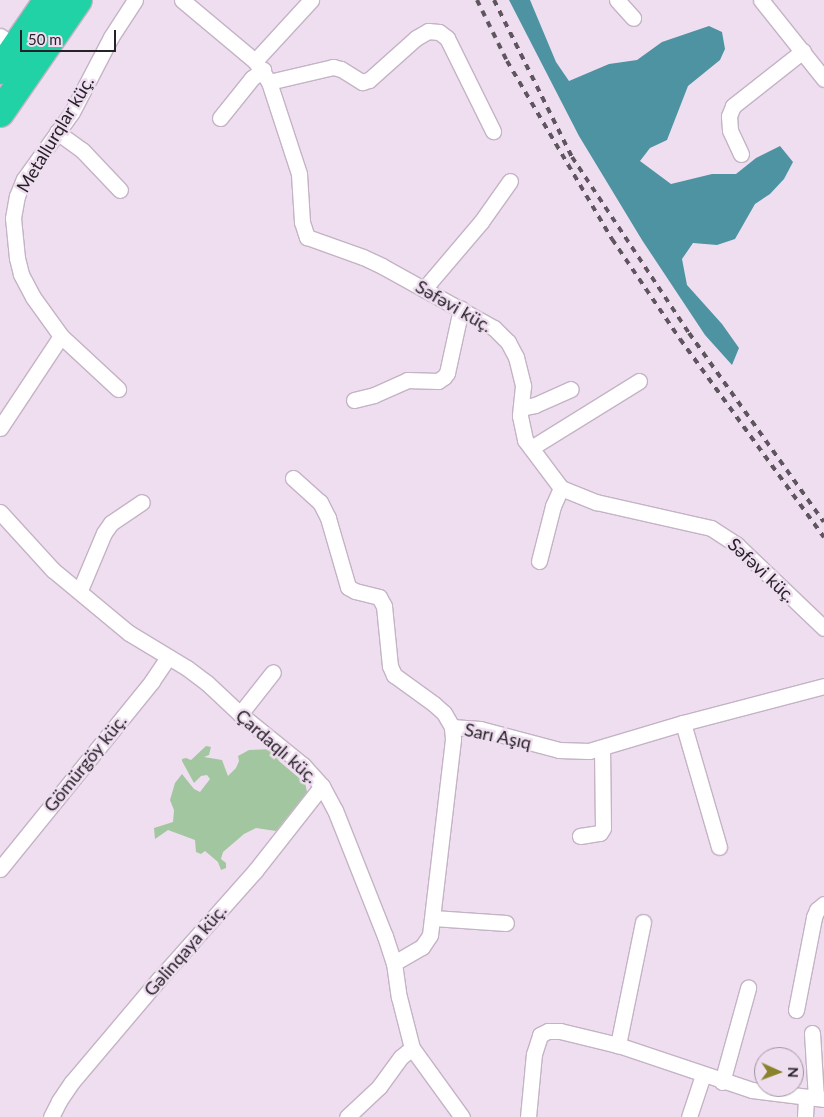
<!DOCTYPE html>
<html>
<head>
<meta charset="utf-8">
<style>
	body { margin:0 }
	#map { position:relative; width:824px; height:1117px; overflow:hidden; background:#efdef0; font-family:Lato,sans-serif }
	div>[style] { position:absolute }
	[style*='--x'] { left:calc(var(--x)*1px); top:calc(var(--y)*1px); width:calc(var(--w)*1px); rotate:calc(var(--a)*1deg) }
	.green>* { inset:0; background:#a2c6a0 }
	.water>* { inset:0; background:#4d93a2 }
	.roads { filter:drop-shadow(1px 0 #c4b3c5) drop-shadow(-1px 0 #c4b3c5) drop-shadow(0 1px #c4b3c5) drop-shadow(0 -1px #c4b3c5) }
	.street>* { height:15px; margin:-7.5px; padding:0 7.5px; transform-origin:7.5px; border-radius:7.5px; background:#fff }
	.highway>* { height:28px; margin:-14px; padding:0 14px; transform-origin:14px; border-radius:14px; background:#20d2a5 }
	.rail>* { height:4px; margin-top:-2px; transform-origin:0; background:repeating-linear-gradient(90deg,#5e555f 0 6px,transparent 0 12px) }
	span { translate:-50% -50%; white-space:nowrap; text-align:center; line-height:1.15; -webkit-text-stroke:5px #efdef0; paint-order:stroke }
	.street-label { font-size:18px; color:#272128 }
	.north { position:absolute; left:754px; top:1047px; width:50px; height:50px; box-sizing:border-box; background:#efdef0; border:1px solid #9f92a0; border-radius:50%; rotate:92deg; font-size:14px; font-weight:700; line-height:20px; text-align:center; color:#272128 }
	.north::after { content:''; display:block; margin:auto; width:18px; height:22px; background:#8a832b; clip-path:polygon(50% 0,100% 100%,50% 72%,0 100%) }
	.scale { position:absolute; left:20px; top:30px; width:96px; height:22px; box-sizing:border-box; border:2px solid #272128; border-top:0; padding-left:6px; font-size:15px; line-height:18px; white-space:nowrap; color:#272128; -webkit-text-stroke:4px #efdef0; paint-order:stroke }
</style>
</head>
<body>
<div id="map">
	<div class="green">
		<div style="clip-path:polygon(206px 746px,211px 747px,209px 755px,204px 757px,222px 760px,228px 776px,236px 768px,239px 761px,238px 756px,249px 750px,276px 749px,279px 761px,305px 783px,307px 792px,276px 831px,256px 828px,244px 834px,223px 852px,221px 859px,226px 863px,226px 868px,221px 870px,218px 862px,205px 851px,201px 854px,196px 852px,195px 840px,168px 830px,155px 839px,154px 828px,173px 822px,174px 810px,170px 800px,175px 783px,182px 774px,194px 789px,200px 792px,210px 779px,207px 775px,201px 776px,194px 783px,182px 761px,182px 759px,186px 758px,191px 760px)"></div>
	</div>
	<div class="water">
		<div style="clip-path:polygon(509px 0,530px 0,556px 62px,569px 81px,609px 64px,637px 60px,662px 42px,709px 26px,722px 32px,725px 49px,720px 60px,688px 86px,667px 140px,650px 148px,640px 161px,671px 184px,712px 174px,736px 174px,756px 158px,780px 146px,793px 162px,784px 179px,770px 194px,755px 204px,735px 239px,717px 245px,693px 243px,682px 259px,687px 285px,722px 324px,739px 348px,732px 365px,705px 335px,642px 240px,579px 136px)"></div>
	</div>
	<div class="roads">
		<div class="street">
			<div style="--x:182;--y:0;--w:95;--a:39.9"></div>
			<div style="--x:255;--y:61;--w:25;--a:56"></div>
			<div style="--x:269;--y:82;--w:97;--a:71.9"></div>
			<div style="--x:299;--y:174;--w:48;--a:86.4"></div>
			<div style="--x:302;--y:222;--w:16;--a:72"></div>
			<div style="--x:307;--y:237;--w:59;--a:19.7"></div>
			<div style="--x:363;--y:257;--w:21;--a:25"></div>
			<div style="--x:382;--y:266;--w:128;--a:29"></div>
			<div style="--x:494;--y:328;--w:20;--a:45"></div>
			<div style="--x:508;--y:342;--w:17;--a:62"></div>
			<div style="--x:516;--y:357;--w:30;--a:76"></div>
			<div style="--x:523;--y:386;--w:30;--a:96"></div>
			<div style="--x:520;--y:416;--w:25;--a:78"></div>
			<div style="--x:525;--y:440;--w:60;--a:53.1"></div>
			<div style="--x:561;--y:488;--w:38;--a:22"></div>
			<div style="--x:596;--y:502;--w:118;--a:12.7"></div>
			<div style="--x:711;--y:528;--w:31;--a:33"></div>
			<div style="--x:737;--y:545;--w:120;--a:43.7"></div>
			<div style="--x:617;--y:0;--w:24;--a:48"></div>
			<div style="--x:761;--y:0;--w:101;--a:51.4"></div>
			<div style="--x:0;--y:36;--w:19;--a:35"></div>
			<div style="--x:255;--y:61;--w:83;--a:-47.4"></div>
			<div style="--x:269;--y:82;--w:66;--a:-13.2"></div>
			<div style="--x:333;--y:67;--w:8;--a:14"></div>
			<div style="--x:341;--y:69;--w:25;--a:32"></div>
			<div style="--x:362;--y:82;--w:7;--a:-16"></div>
			<div style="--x:369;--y:80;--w:63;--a:-41.8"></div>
			<div style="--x:416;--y:38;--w:14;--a:-30"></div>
			<div style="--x:428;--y:31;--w:11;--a:5"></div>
			<div style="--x:439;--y:32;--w:10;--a:37"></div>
			<div style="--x:447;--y:38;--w:104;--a:63.7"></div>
			<div style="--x:220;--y:118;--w:51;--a:-51.3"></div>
			<div style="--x:252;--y:78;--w:14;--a:-36"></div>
			<div style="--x:57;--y:132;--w:31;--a:36"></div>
			<div style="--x:82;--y:150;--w:55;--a:46.5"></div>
			<div style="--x:741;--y:154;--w:26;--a:-115"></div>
			<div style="--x:730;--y:130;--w:14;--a:-94"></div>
			<div style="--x:729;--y:116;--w:11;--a:-68"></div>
			<div style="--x:733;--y:106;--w:89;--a:-38.2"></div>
			<div style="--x:424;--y:289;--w:88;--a:-49.6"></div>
			<div style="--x:481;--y:222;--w:50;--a:-54.7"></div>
			<div style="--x:61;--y:336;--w:78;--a:42.9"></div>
			<div style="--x:354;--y:400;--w:21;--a:-14"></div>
			<div style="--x:374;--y:395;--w:36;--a:-24"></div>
			<div style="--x:407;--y:380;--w:31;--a:2"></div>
			<div style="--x:438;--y:381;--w:7;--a:-34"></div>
			<div style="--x:444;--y:377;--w:5;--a:-53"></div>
			<div style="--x:447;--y:373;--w:66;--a:-77.7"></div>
			<div style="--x:521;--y:408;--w:14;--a:-12"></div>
			<div style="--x:535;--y:405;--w:39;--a:-24"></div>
			<div style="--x:0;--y:428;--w:110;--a:-56.5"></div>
			<div style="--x:61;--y:336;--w:48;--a:-125.7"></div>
			<div style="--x:33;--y:297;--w:26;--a:-118"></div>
			<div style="--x:21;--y:274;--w:16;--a:-104"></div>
			<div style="--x:17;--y:258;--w:40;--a:-95.7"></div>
			<div style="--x:13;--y:218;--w:22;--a:-80"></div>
			<div style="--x:17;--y:196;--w:18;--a:-68"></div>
			<div style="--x:24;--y:179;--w:82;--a:-54.4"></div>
			<div style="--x:72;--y:112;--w:85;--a:-62.5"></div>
			<div style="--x:111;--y:37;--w:44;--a:-57"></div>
			<div style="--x:531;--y:448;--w:127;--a:-31.8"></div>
			<div style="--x:293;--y:478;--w:36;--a:42"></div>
			<div style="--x:320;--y:502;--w:18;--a:63"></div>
			<div style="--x:328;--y:518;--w:72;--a:73.8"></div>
			<div style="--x:348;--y:587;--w:8;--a:30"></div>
			<div style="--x:355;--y:591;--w:25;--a:14"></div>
			<div style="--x:379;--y:597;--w:10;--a:61"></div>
			<div style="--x:384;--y:606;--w:60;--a:84.3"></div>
			<div style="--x:390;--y:666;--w:10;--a:66"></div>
			<div style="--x:394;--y:675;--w:49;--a:35.9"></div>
			<div style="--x:434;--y:704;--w:13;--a:42"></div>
			<div style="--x:444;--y:713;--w:16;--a:60"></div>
			<div style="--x:452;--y:727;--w:28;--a:4"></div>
			<div style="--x:480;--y:729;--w:82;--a:14.9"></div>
			<div style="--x:559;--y:750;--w:30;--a:2"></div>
			<div style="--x:589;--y:751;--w:98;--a:-16.6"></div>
			<div style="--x:683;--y:723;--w:146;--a:-14.7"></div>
			<div style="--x:0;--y:512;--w:79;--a:47.6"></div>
			<div style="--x:53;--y:570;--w:99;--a:39.7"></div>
			<div style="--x:129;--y:633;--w:68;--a:31.1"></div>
			<div style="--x:187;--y:668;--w:25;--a:37"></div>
			<div style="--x:207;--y:683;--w:45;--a:43.2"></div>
			<div style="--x:240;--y:714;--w:81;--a:39"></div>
			<div style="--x:303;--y:765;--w:28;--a:48"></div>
			<div style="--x:322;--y:786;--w:27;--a:62"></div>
			<div style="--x:335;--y:810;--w:136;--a:68.4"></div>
			<div style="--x:385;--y:936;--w:28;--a:72"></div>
			<div style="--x:394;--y:963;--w:34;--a:82"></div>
			<div style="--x:399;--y:997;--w:53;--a:75.7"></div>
			<div style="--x:412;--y:1048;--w:85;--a:54.1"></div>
			<div style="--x:539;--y:561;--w:57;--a:-75.7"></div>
			<div style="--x:553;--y:506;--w:20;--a:-66"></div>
			<div style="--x:80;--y:590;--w:62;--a:-67.2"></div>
			<div style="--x:104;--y:533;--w:12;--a:-55"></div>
			<div style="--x:111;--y:523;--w:37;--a:-34"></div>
			<div style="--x:240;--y:714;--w:53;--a:-51.8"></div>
			<div style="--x:683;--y:723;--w:129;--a:73.8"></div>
			<div style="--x:580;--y:836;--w:20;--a:-9"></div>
			<div style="--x:600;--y:833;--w:6;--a:-59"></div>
			<div style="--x:603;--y:828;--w:80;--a:-90.7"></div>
			<div style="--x:0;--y:869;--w:242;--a:-51"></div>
			<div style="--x:152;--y:681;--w:29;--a:-56"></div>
			<div style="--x:433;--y:918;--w:73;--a:3.9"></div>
			<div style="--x:643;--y:922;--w:126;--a:101.5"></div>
			<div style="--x:618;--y:1045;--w:141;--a:18.6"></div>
			<div style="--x:752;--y:1090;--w:73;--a:7.1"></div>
			<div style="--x:394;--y:963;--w:32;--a:-30"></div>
			<div style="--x:422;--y:947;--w:14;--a:-56"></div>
			<div style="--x:430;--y:935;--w:197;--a:-83.3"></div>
			<div style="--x:453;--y:739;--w:12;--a:-95"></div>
			<div style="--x:796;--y:1010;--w:95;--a:-79"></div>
			<div style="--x:814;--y:917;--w:8;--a:-67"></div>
			<div style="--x:817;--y:910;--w:9;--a:-41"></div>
			<div style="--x:812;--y:1033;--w:65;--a:86.5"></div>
			<div style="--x:722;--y:1082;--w:98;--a:-74.5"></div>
			<div style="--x:51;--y:1117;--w:18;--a:-63"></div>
			<div style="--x:59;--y:1101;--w:23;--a:-56"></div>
			<div style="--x:72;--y:1082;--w:135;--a:-49.8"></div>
			<div style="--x:159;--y:979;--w:144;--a:-48.4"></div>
			<div style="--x:255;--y:871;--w:108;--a:-51.8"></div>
			<div style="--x:347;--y:1117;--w:44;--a:-43.2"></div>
			<div style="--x:379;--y:1087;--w:37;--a:-54"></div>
			<div style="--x:401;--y:1057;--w:14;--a:-39"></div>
			<div style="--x:528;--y:1117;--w:63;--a:-84.6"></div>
			<div style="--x:534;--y:1054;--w:20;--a:-72"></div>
			<div style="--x:540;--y:1035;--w:9;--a:-27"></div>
			<div style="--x:548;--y:1031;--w:12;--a:0"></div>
			<div style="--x:560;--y:1031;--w:60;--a:13.6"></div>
			<div style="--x:689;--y:1117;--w:44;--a:-71.6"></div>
			<div style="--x:805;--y:1117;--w:20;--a:-87"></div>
		</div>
		<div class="highway">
			<div style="--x:0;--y:70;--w:85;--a:-55.6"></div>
			<div style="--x:0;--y:113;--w:137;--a:-55.4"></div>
		</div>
	</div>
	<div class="rail">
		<div style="--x:477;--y:0;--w:68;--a:63.8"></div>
		<div style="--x:507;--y:61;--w:207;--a:59.5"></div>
		<div style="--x:612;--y:239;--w:121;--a:55.8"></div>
		<div style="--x:680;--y:339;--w:245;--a:54"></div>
		<div style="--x:494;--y:0;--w:175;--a:63.6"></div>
		<div style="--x:572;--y:157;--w:211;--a:56.4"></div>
		<div style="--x:689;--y:333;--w:232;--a:54.5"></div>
	</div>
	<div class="street-label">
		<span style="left:55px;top:134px;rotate:-59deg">Metallurqlar küç.</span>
		<span style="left:454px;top:306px;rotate:30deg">Səfəvi küç.</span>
		<span style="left:762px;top:570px;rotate:43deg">Səfəvi küç.</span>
		<span style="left:498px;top:736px;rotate:12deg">Sarı Aşıq</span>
		<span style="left:277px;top:746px;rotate:41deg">Çardaqlı küç.</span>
		<span style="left:85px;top:763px;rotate:-51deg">Gömürgöy küç.</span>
		<span style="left:185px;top:950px;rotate:-49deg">Gəlinqaya küç.</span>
	</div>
	<div class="north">N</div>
	<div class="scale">50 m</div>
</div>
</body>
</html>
